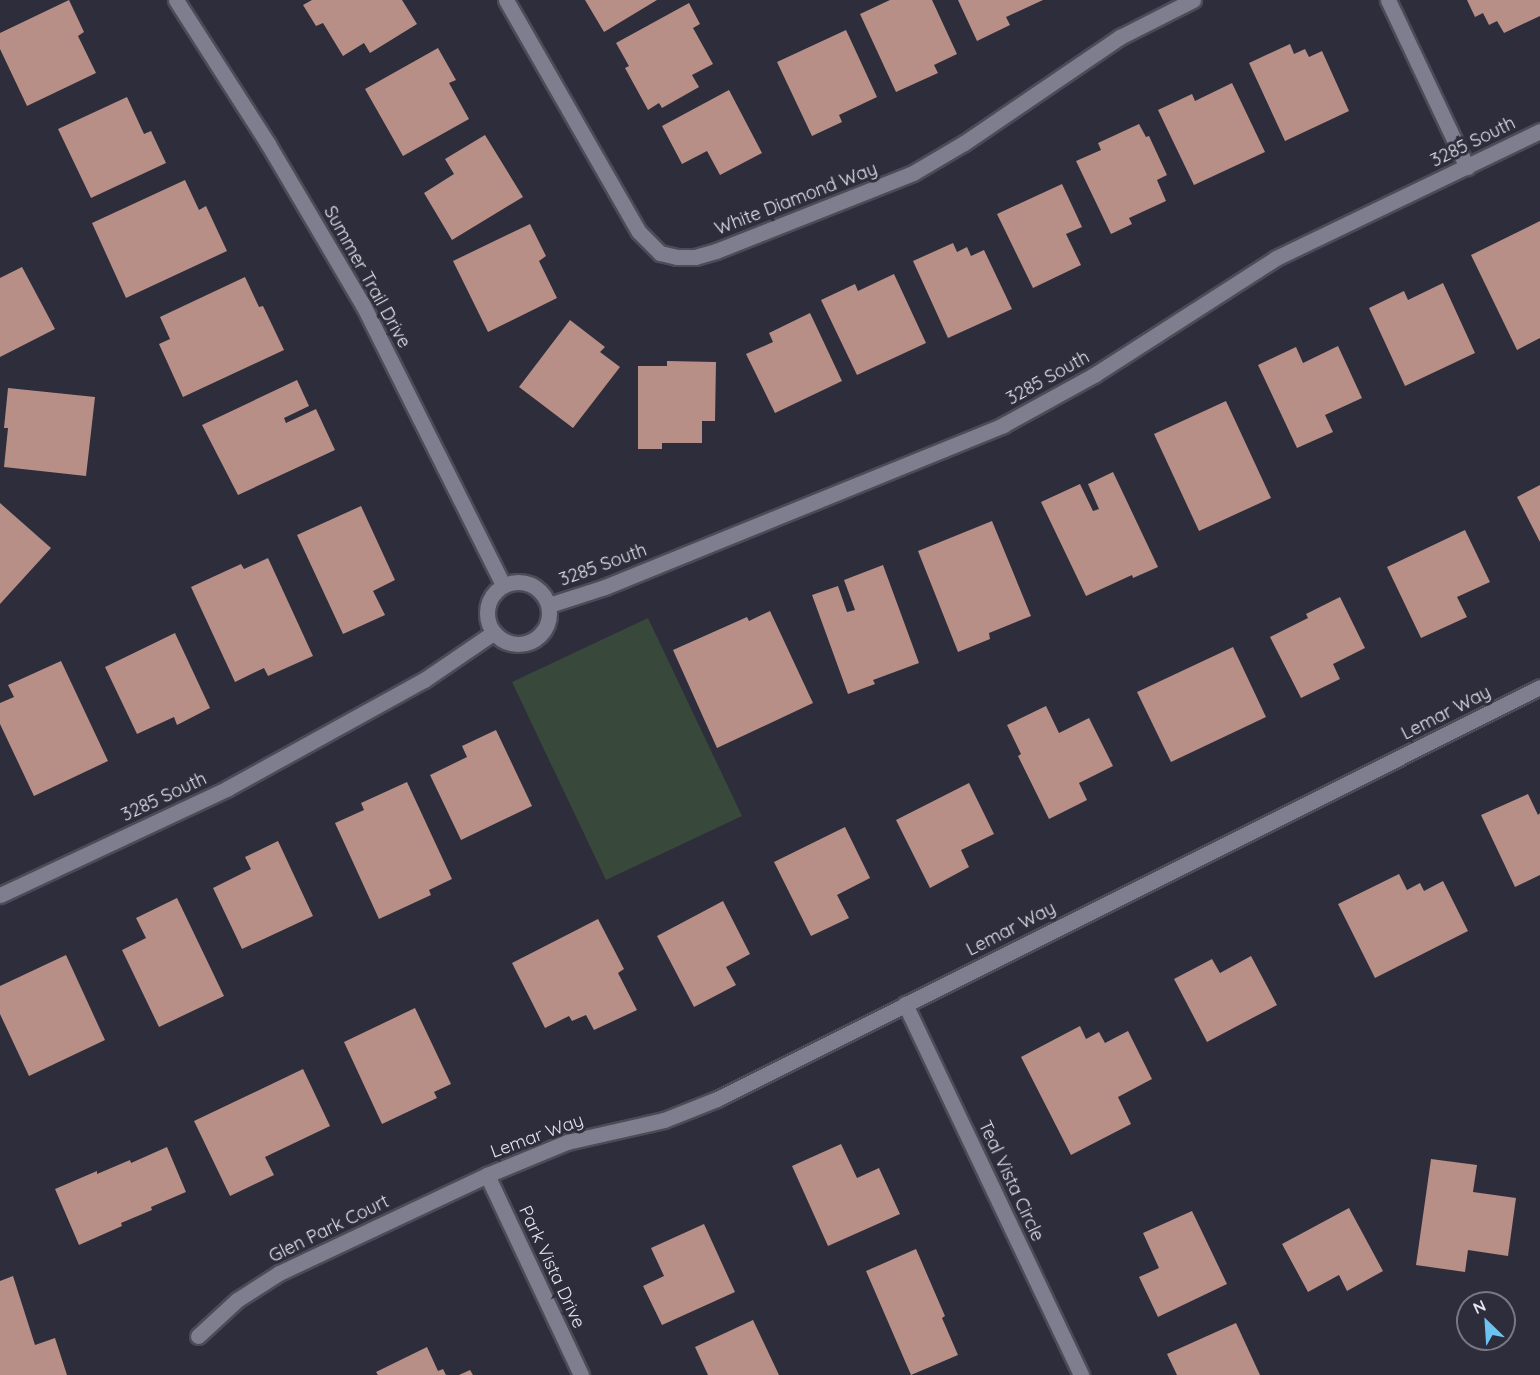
<!DOCTYPE html>
<html>
<head>
<meta charset="utf-8">
<style>
	body { margin:0 }
	#map { position:relative; width:1540px; height:1375px; overflow:hidden; background:#2e2d3b; font-family:Quicksand,sans-serif }
	div>[style] { position:absolute }
	[style*='--x'] { left:calc(var(--x)*1px); top:calc(var(--y)*1px); width:calc(var(--w)*1px); rotate:calc(var(--a)*1deg) }
	.green>* { inset:0; background:#38483b }
	.building>* { inset:0; background:#b78f87 }
	.roads { filter:drop-shadow(2px 0 #4c4b57) drop-shadow(-2px 0 #4c4b57) drop-shadow(0 2px #4c4b57) drop-shadow(0 -2px #4c4b57) }
	.minor>* { height:15px; margin:-7.5px; padding:0 7.5px; transform-origin:7.5px; border-radius:7.5px; background:#7f7e8f }
	.minor>.ring { margin:-7.5px; padding:0; box-sizing:content-box; background:none; border:15px solid #7f7e8f; border-radius:50% }
	span { translate:-50% -50%; white-space:nowrap; text-align:center; line-height:1.15; -webkit-text-stroke:6px #2e2d3b; paint-order:stroke }
	.street-label { font-size:18px; color:#e6e6ef }
	.north { position:absolute; left:1456px; top:1291px; width:60px; height:60px; box-sizing:border-box; background:#2e2d3b; border:2px solid #787783; border-radius:50%; rotate:335deg; font-size:16px; font-weight:700; line-height:24px; text-align:center; color:#e6e6ef }
	.north::after { content:''; display:block; margin:auto; width:21px; height:27px; background:#6bc3f2; clip-path:polygon(50% 0,100% 100%,50% 72%,0 100%) }
</style>
</head>
<body>
<div id="map">
	<div class="green">
		<div style="clip-path:polygon(648px 618px,742px 816px,606px 880px,512px 682px)"></div>
	</div>
	<div class="building">
		<div style="clip-path:polygon(69px 0,84px 32px,78px 36px,96px 73px,27px 106px,0 49px,0 33px)"></div>
		<div style="clip-path:polygon(312px 0,402px 0,417px 24px,370px 53px,364px 43px,343px 56px,323px 23px,316px 26px,303px 5px)"></div>
		<div style="clip-path:polygon(585px 0,657px 0,604px 32px)"></div>
		<div style="clip-path:polygon(890px 0,932px 0,957px 54px,934px 65px,938px 73px,896px 92px,860px 14px)"></div>
		<div style="clip-path:polygon(958px 0,1043px 0,1006px 17px,1010px 25px,977px 41px)"></div>
		<div style="clip-path:polygon(1467px 0,1540px 0,1540px 16px,1504px 33px,1497px 21px,1489px 25px,1483px 13px,1475px 17px)"></div>
		<div style="clip-path:polygon(689px 3px,700px 24px,693px 28px,713px 64px,692px 75px,699px 87px,662px 108px,659px 103px,648px 110px,625px 68px,629px 66px,616px 43px)"></div>
		<div style="clip-path:polygon(846px 30px,877px 97px,839px 115px,842px 122px,812px 136px,777px 62px)"></div>
		<div style="clip-path:polygon(1290px 44px,1294px 54px,1305px 49px,1309px 57px,1322px 51px,1349px 111px,1285px 141px,1249px 63px)"></div>
		<div style="clip-path:polygon(438px 48px,456px 80px,449px 83px,469px 119px,403px 156px,365px 89px)"></div>
		<div style="clip-path:polygon(1232px 83px,1265px 152px,1194px 185px,1158px 110px,1192px 94px,1195px 101px)"></div>
		<div style="clip-path:polygon(729px 90px,762px 153px,720px 175px,707px 151px,682px 164px,662px 126px)"></div>
		<div style="clip-path:polygon(127px 97px,144px 134px,151px 131px,166px 163px,91px 198px,58px 129px)"></div>
		<div style="clip-path:polygon(1139px 124px,1146px 137px,1149px 136px,1167px 175px,1157px 180px,1166px 201px,1129px 218px,1132px 224px,1111px 234px,1076px 161px,1101px 150px,1098px 143px)"></div>
		<div style="clip-path:polygon(485px 135px,523px 197px,452px 240px,424px 193px,454px 174px,445px 159px)"></div>
		<div style="clip-path:polygon(185px 180px,199px 210px,206px 206px,227px 251px,126px 298px,92px 223px)"></div>
		<div style="clip-path:polygon(1062px 184px,1082px 227px,1066px 234px,1081px 265px,1033px 288px,997px 214px)"></div>
		<div style="clip-path:polygon(1540px 221px,1540px 338px,1517px 350px,1471px 255px)"></div>
		<div style="clip-path:polygon(530px 224px,546px 256px,539px 261px,557px 298px,488px 332px,453px 261px)"></div>
		<div style="clip-path:polygon(953px 243px,957px 252px,967px 247px,971px 256px,984px 250px,1012px 309px,948px 338px,913px 261px)"></div>
		<div style="clip-path:polygon(22px 267px,55px 329px,0 357px,0 278px)"></div>
		<div style="clip-path:polygon(894px 274px,926px 343px,857px 375px,821px 300px,855px 284px,858px 291px)"></div>
		<div style="clip-path:polygon(245px 277px,259px 307px,263px 306px,284px 350px,183px 397px,159px 344px,170px 339px,160px 317px)"></div>
		<div style="clip-path:polygon(1443px 283px,1475px 353px,1405px 386px,1369px 308px,1404px 291px,1408px 300px)"></div>
		<div style="clip-path:polygon(810px 313px,842px 381px,775px 413px,746px 354px,773px 342px,769px 333px)"></div>
		<div style="clip-path:polygon(570px 320px,605px 347px,600px 352px,620px 367px,573px 428px,519px 387px)"></div>
		<div style="clip-path:polygon(1338px 346px,1362px 398px,1325px 415px,1333px 432px,1297px 448px,1258px 365px,1296px 347px,1303px 363px)"></div>
		<div style="clip-path:polygon(667px 361px,716px 362px,715px 421px,702px 421px,702px 443px,662px 443px,662px 449px,638px 449px,638px 366px,667px 366px)"></div>
		<div style="clip-path:polygon(297px 380px,309px 406px,284px 418px,286px 423px,316px 409px,335px 450px,238px 495px,202px 425px)"></div>
		<div style="clip-path:polygon(8px 388px,95px 397px,86px 476px,4px 467px,8px 428px,4px 428px)"></div>
		<div style="clip-path:polygon(1226px 401px,1271px 498px,1199px 531px,1154px 434px)"></div>
		<div style="clip-path:polygon(1113px 472px,1158px 567px,1133px 578px,1132px 575px,1086px 596px,1041px 502px,1080px 484px,1093px 511px,1099px 509px,1088px 484px)"></div>
		<div style="clip-path:polygon(1540px 485px,1540px 542px,1517px 497px)"></div>
		<div style="clip-path:polygon(0 503px,51px 548px,0 604px)"></div>
		<div style="clip-path:polygon(361px 506px,395px 580px,373px 591px,385px 615px,343px 634px,297px 535px)"></div>
		<div style="clip-path:polygon(992px 521px,1031px 616px,989px 633px,990px 639px,958px 652px,918px 551px)"></div>
		<div style="clip-path:polygon(1465px 530px,1490px 582px,1457px 597px,1467px 617px,1421px 638px,1387px 567px)"></div>
		<div style="clip-path:polygon(268px 558px,313px 656px,268px 676px,264px 668px,235px 682px,191px 587px,241px 564px,244px 569px)"></div>
		<div style="clip-path:polygon(883px 565px,919px 663px,873px 680px,875px 684px,848px 694px,812px 595px,838px 586px,847px 612px,855px 610px,844px 580px)"></div>
		<div style="clip-path:polygon(1340px 597px,1365px 648px,1333px 664px,1340px 679px,1301px 698px,1270px 637px,1308px 618px,1306px 614px)"></div>
		<div style="clip-path:polygon(770px 611px,813px 703px,717px 748px,673px 650px,747px 617px,749px 621px)"></div>
		<div style="clip-path:polygon(175px 633px,210px 708px,177px 725px,174px 717px,137px 734px,105px 667px)"></div>
		<div style="clip-path:polygon(1233px 647px,1266px 717px,1171px 762px,1137px 692px)"></div>
		<div style="clip-path:polygon(61px 661px,108px 761px,34px 796px,0 724px,0 703px,14px 697px,8px 685px)"></div>
		<div style="clip-path:polygon(1046px 706px,1059px 733px,1089px 718px,1113px 766px,1079px 783px,1087px 800px,1049px 819px,1018px 756px,1021px 754px,1007px 725px)"></div>
		<div style="clip-path:polygon(496px 730px,532px 806px,461px 840px,430px 775px,467px 757px,462px 746px)"></div>
		<div style="clip-path:polygon(407px 782px,452px 879px,429px 890px,431px 895px,379px 919px,335px 823px,364px 810px,361px 803px)"></div>
		<div style="clip-path:polygon(969px 783px,994px 834px,961px 850px,969px 867px,930px 888px,896px 820px)"></div>
		<div style="clip-path:polygon(1528px 794px,1538px 815px,1540px 813px,1540px 875px,1515px 887px,1481px 815px)"></div>
		<div style="clip-path:polygon(845px 827px,870px 878px,837px 895px,849px 918px,811px 936px,774px 862px)"></div>
		<div style="clip-path:polygon(278px 841px,313px 916px,242px 949px,213px 888px,251px 869px,245px 857px)"></div>
		<div style="clip-path:polygon(1399px 874px,1407px 890px,1420px 883px,1424px 891px,1443px 881px,1468px 931px,1375px 978px,1338px 904px)"></div>
		<div style="clip-path:polygon(177px 898px,224px 996px,159px 1027px,122px 950px,146px 938px,136px 918px)"></div>
		<div style="clip-path:polygon(723px 901px,750px 954px,726px 967px,736px 985px,694px 1007px,657px 936px)"></div>
		<div style="clip-path:polygon(598px 919px,624px 969px,618px 973px,637px 1010px,594px 1030px,586px 1015px,572px 1021px,569px 1016px,545px 1028px,512px 963px)"></div>
		<div style="clip-path:polygon(66px 955px,105px 1040px,29px 1076px,0 1014px,0 986px)"></div>
		<div style="clip-path:polygon(1251px 956px,1277px 1005px,1207px 1042px,1174px 979px,1212px 959px,1220px 973px)"></div>
		<div style="clip-path:polygon(415px 1008px,451px 1084px,434px 1092px,437px 1098px,382px 1124px,344px 1042px)"></div>
		<div style="clip-path:polygon(1080px 1026px,1086px 1039px,1099px 1032px,1105px 1043px,1128px 1031px,1152px 1079px,1118px 1097px,1131px 1124px,1071px 1155px,1021px 1057px)"></div>
		<div style="clip-path:polygon(303px 1069px,330px 1126px,265px 1157px,274px 1175px,230px 1196px,194px 1121px)"></div>
		<div style="clip-path:polygon(841px 1144px,857px 1178px,879px 1168px,900px 1214px,828px 1246px,792px 1166px)"></div>
		<div style="clip-path:polygon(167px 1147px,186px 1192px,151px 1207px,152px 1210px,121px 1223px,122px 1226px,79px 1245px,55px 1189px,97px 1171px,97px 1174px,130px 1160px,131px 1163px)"></div>
		<div style="clip-path:polygon(1431px 1159px,1477px 1165px,1473px 1192px,1516px 1198px,1508px 1256px,1468px 1250px,1465px 1272px,1416px 1265px)"></div>
		<div style="clip-path:polygon(1349px 1208px,1383px 1271px,1347px 1291px,1339px 1275px,1308px 1292px,1282px 1244px)"></div>
		<div style="clip-path:polygon(1192px 1211px,1227px 1284px,1158px 1317px,1139px 1277px,1159px 1268px,1143px 1233px)"></div>
		<div style="clip-path:polygon(704px 1224px,735px 1292px,662px 1325px,643px 1286px,664px 1276px,651px 1248px)"></div>
		<div style="clip-path:polygon(916px 1249px,945px 1316px,942px 1318px,958px 1355px,911px 1375px,866px 1271px)"></div>
		<div style="clip-path:polygon(13px 1276px,35px 1345px,55px 1338px,67px 1375px,0 1375px,0 1281px)"></div>
		<div style="clip-path:polygon(753px 1320px,779px 1375px,708px 1375px,695px 1347px)"></div>
		<div style="clip-path:polygon(1236px 1323px,1260px 1375px,1177px 1375px,1167px 1354px)"></div>
		<div style="clip-path:polygon(427px 1347px,438px 1371px,443px 1369px,446px 1375px,378px 1375px,376px 1372px)"></div>
		<div style="clip-path:polygon(470px 1370px,473px 1375px,459px 1375px)"></div>
	</div>
	<div class="roads">
		<div class="minor">
			<div style="--x:176;--y:0;--w:171;--a:57.4"></div>
			<div style="--x:268;--y:144;--w:187;--a:59.5"></div>
			<div style="--x:363;--y:305;--w:313;--a:63.4"></div>
			<div style="--x:506;--y:0;--w:267;--a:60.2"></div>
			<div style="--x:639;--y:232;--w:30;--a:45"></div>
			<div style="--x:660;--y:253;--w:17;--a:13"></div>
			<div style="--x:677;--y:257;--w:18;--a:0"></div>
			<div style="--x:695;--y:257;--w:22;--a:-16"></div>
			<div style="--x:716;--y:251;--w:212;--a:-21.6"></div>
			<div style="--x:913;--y:173;--w:59;--a:-30.5"></div>
			<div style="--x:964;--y:143;--w:189;--a:-34.2"></div>
			<div style="--x:1120;--y:37;--w:82;--a:-26.9"></div>
			<div style="--x:1388;--y:0;--w:185;--a:64.7"></div>
			<div class="ring" style="left:487px;top:582px;width:47px;height:47px"></div>
			<div style="--x:549;--y:605;--w:59;--a:-17.8"></div>
			<div style="--x:605;--y:587;--w:430;--a:-22.1"></div>
			<div style="--x:1003;--y:425;--w:104;--a:-28.8"></div>
			<div style="--x:1094;--y:375;--w:216;--a:-32.7"></div>
			<div style="--x:1276;--y:258;--w:293;--a:-25.7"></div>
			<div style="--x:0;--y:895;--w:252;--a:-25.1"></div>
			<div style="--x:228;--y:788;--w:224;--a:-28.9"></div>
			<div style="--x:424;--y:680;--w:83;--a:-34.3"></div>
			<div style="--x:905;--y:1004;--w:411;--a:64.6"></div>
			<div style="--x:487;--y:1175;--w:221;--a:64.8"></div>
			<div style="--x:198;--y:1336;--w:53;--a:-42.7"></div>
			<div style="--x:237;--y:1300;--w:50;--a:-32.7"></div>
			<div style="--x:279;--y:1273;--w:230;--a:-25.2"></div>
			<div style="--x:487;--y:1175;--w:87;--a:-22.4"></div>
			<div style="--x:567;--y:1142;--w:99;--a:-12.8"></div>
			<div style="--x:664;--y:1120;--w:57;--a:-21.6"></div>
			<div style="--x:717;--y:1099;--w:920;--a:-26.59"></div>
		</div>
	</div>
	<div class="street-label">
		<span style="left:1473px;top:142px;rotate:-26deg">3285 South</span>
		<span style="left:796px;top:199px;rotate:-21deg">White Diamond Way</span>
		<span style="left:367px;top:277px;rotate:61deg">Summer Trail Drive</span>
		<span style="left:1048px;top:378px;rotate:-29deg">3285 South</span>
		<span style="left:603px;top:565px;rotate:-20deg">3285 South</span>
		<span style="left:1446px;top:713px;rotate:-27deg">Lemar Way</span>
		<span style="left:164px;top:797px;rotate:-25deg">3285 South</span>
		<span style="left:1011px;top:929px;rotate:-27deg">Lemar Way</span>
		<span style="left:537px;top:1136px;rotate:-20deg">Lemar Way</span>
		<span style="left:1011px;top:1181px;rotate:65deg">Teal Vista Circle</span>
		<span style="left:329px;top:1229px;rotate:-26deg">Glen Park Court</span>
		<span style="left:552px;top:1267px;rotate:65deg">Park Vista Drive</span>
	</div>
	<div class="north">N</div>
</div>
</body>
</html>
